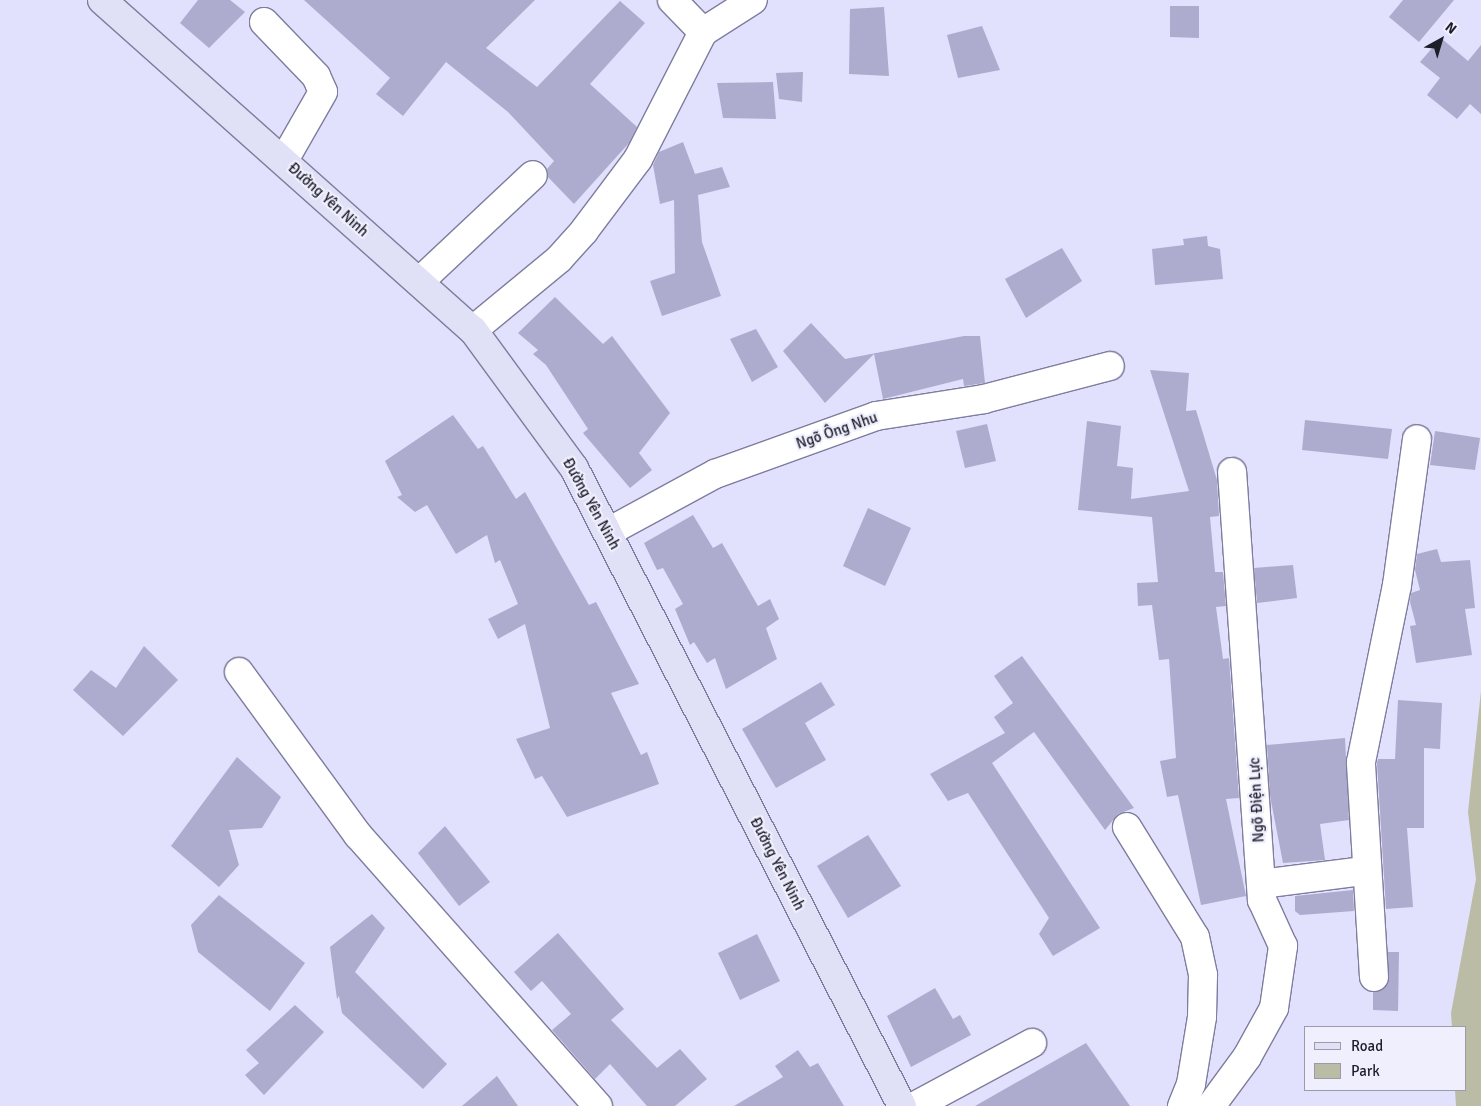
<!DOCTYPE html>
<html>
<head>
<meta charset="utf-8">
<style>
	body { margin:0 }
	#map { position:relative; width:1481px; height:1106px; overflow:hidden; background:#e1e0fd; font-family:Signika,sans-serif }
	div>[style] { position:absolute }
	[style*='--x'] { left:calc(var(--x)*1px); top:calc(var(--y)*1px); width:calc(var(--w)*1px); rotate:calc(var(--a)*1deg) }
	.green>* { inset:0; background:#babca6 }
	.building>* { inset:0; background:#adaccf }
	.roads { filter:drop-shadow(1px 0 #7e7d9e) drop-shadow(-1px 0 #7e7d9e) drop-shadow(0 1px #7e7d9e) drop-shadow(0 -1px #7e7d9e) }
	.minor>* { height:28px; margin:-14px; padding:0 14px; transform-origin:14px; border-radius:14px; background:#fff }
	.major>* { height:28px; margin:-14px; padding:0 14px; transform-origin:14px; border-radius:14px; background:#e0e0f7 }
	span { translate:-50% -50%; white-space:nowrap; text-align:center; line-height:1.15; -webkit-text-stroke:4.5px #efeffe; paint-order:stroke }
	.street-label { font-size:15px; color:#1e1d2a }
	.legend { position:absolute; left:1304px; top:1026px; width:162px; height:65px; box-sizing:border-box; background:#efeffe; border:1px solid #9b9ba9; margin:0; padding:6px 9px; list-style:none; font-size:15px; color:#1e1d2a }
	.legend li { display:flex; align-items:center; gap:10px; height:25px }
	.legend b { width:25px; border:1px solid #9b9ba9 }
	.north { position:absolute; left:1416px; top:15px; width:50px; height:50px; -webkit-text-stroke:4px #efeffe; paint-order:stroke; rotate:39deg; font-size:14px; font-weight:700; line-height:20px; text-align:center; color:#1e1d2a }
	.north::after { content:''; display:block; margin:auto; width:18px; height:22px; background:#1e1d2a; clip-path:polygon(50% 0,100% 100%,50% 72%,0 100%) }
</style>
</head>
<body>
<div id="map">
	<div class="green">
		<div style="clip-path:polygon(1481px 691px,1481px 1106px,1456px 1106px,1455px 1090px,1465px 1090px,1465px 1027px,1452px 1027px,1451px 1013px,1476px 879px,1468px 812px)"></div>
	</div>
	<div class="building">
		<div style="clip-path:polygon(198px 0,230px 0,245px 12px,209px 48px,180px 23px)"></div>
		<div style="clip-path:polygon(304px 0,535px 0,486px 48px,537px 87px,620px 1px,645px 23px,590px 84px,637px 127px,629px 143px,574px 204px,548px 177px,547px 169px,554px 161px,508px 112px,446px 62px,403px 116px,376px 94px,390px 78px)"></div>
		<div style="clip-path:polygon(1403px 0,1454px 0,1419px 42px,1389px 17px)"></div>
		<div style="clip-path:polygon(1170px 6px,1199px 6px,1199px 38px,1170px 37px)"></div>
		<div style="clip-path:polygon(884px 7px,889px 76px,849px 74px,850px 9px)"></div>
		<div style="clip-path:polygon(982px 26px,1000px 70px,958px 78px,947px 35px)"></div>
		<div style="clip-path:polygon(1441px 38px,1468px 61px,1481px 45px,1481px 114px,1470px 104px,1457px 119px,1427px 95px,1440px 78px,1420px 62px)"></div>
		<div style="clip-path:polygon(803px 72px,802px 102px,779px 99px,776px 73px)"></div>
		<div style="clip-path:polygon(773px 82px,776px 119px,723px 118px,717px 83px)"></div>
		<div style="clip-path:polygon(683px 142px,695px 174px,722px 167px,730px 187px,698px 195px,702px 242px,721px 296px,662px 316px,650px 281px,675px 273px,674px 200px,660px 204px,653px 165px,659px 152px)"></div>
		<div style="clip-path:polygon(1207px 236px,1208px 246px,1220px 249px,1223px 279px,1155px 285px,1152px 249px,1184px 245px,1183px 239px)"></div>
		<div style="clip-path:polygon(1062px 248px,1082px 281px,1026px 318px,1005px 279px)"></div>
		<div style="clip-path:polygon(555px 297px,603px 344px,612px 336px,670px 413px,639px 453px,652px 470px,630px 488px,583px 433px,588px 429px,546px 365px,533px 354px,538px 350px,518px 333px)"></div>
		<div style="clip-path:polygon(811px 323px,845px 359px,964px 336px,980px 336px,985px 383px,964px 386px,963px 379px,883px 399px,874px 354px,825px 403px,783px 351px)"></div>
		<div style="clip-path:polygon(756px 329px,778px 367px,752px 382px,730px 339px)"></div>
		<div style="clip-path:polygon(1150px 370px,1189px 373px,1186px 411px,1196px 410px,1217px 480px,1219px 516px,1210px 517px,1215px 572px,1223px 572px,1226px 606px,1216px 607px,1223px 659px,1229px 658px,1239px 798px,1226px 799px,1246px 896px,1201px 905px,1178px 795px,1167px 797px,1160px 761px,1176px 758px,1169px 659px,1159px 660px,1152px 605px,1138px 606px,1137px 583px,1158px 582px,1152px 517px,1078px 510px,1087px 421px,1121px 426px,1117px 466px,1133px 468px,1131px 499px,1189px 491px)"></div>
		<div style="clip-path:polygon(453px 415px,478px 449px,483px 446px,516px 499px,525px 492px,589px 605px,596px 602px,639px 684px,611px 693px,641px 755px,647px 752px,659px 784px,567px 817px,542px 776px,535px 779px,516px 739px,550px 728px,525px 624px,498px 639px,488px 619px,518px 604px,500px 560px,495px 563px,487px 535px,456px 554px,427px 505px,415px 512px,397px 497px,402px 495px,385px 461px)"></div>
		<div style="clip-path:polygon(1305px 420px,1392px 429px,1388px 459px,1302px 450px)"></div>
		<div style="clip-path:polygon(987px 424px,996px 461px,965px 468px,956px 431px)"></div>
		<div style="clip-path:polygon(1435px 431px,1480px 438px,1475px 470px,1430px 465px)"></div>
		<div style="clip-path:polygon(868px 508px,911px 528px,885px 586px,843px 566px)"></div>
		<div style="clip-path:polygon(693px 515px,713px 548px,722px 543px,758px 606px,770px 599px,779px 619px,766px 628px,777px 659px,726px 689px,715px 658px,707px 663px,694px 642px,690px 645px,675px 609px,683px 604px,663px 568px,657px 570px,644px 543px)"></div>
		<div style="clip-path:polygon(1437px 549px,1441px 562px,1470px 560px,1475px 608px,1465px 609px,1472px 655px,1416px 663px,1410px 626px,1416px 625px,1410px 602px,1411px 593px,1420px 590px,1415px 570px,1417px 554px)"></div>
		<div style="clip-path:polygon(1293px 565px,1297px 598px,1257px 603px,1254px 568px)"></div>
		<div style="clip-path:polygon(144px 646px,178px 680px,123px 736px,73px 690px,91px 670px,116px 688px)"></div>
		<div style="clip-path:polygon(1022px 656px,1134px 808px,1118px 814px,1105px 830px,1034px 732px,992px 763px,1100px 928px,1053px 956px,1039px 934px,1049px 918px,968px 793px,948px 801px,930px 774px,1005px 733px,994px 717px,1013px 703px,994px 676px)"></div>
		<div style="clip-path:polygon(821px 682px,835px 705px,805px 723px,826px 760px,776px 788px,742px 729px)"></div>
		<div style="clip-path:polygon(1398px 700px,1442px 703px,1440px 749px,1424px 748px,1424px 828px,1407px 828px,1413px 907px,1386px 909px,1377px 763px,1378px 759px,1395px 759px)"></div>
		<div style="clip-path:polygon(1345px 738px,1349px 820px,1320px 824px,1325px 860px,1283px 863px,1270px 796px,1267px 745px)"></div>
		<div style="clip-path:polygon(237px 757px,281px 797px,262px 828px,229px 830px,239px 865px,219px 887px,171px 846px)"></div>
		<div style="clip-path:polygon(445px 826px,490px 882px,459px 906px,418px 853px)"></div>
		<div style="clip-path:polygon(868px 835px,901px 886px,848px 918px,817px 866px)"></div>
		<div style="clip-path:polygon(1353px 890px,1354px 911px,1300px 915px,1295px 911px,1295px 896px)"></div>
		<div style="clip-path:polygon(219px 895px,305px 963px,270px 1011px,198px 952px,191px 925px)"></div>
		<div style="clip-path:polygon(372px 914px,385px 928px,355px 972px,447px 1064px,423px 1089px,342px 1013px,339px 996px,337px 999px,330px 947px)"></div>
		<div style="clip-path:polygon(558px 933px,624px 1009px,611px 1020px,657px 1068px,680px 1049px,707px 1079px,675px 1106px,647px 1106px,610px 1064px,595px 1079px,552px 1030px,571px 1014px,542px 981px,531px 991px,514px 972px)"></div>
		<div style="clip-path:polygon(757px 934px,780px 981px,740px 1000px,718px 953px)"></div>
		<div style="clip-path:polygon(1388px 952px,1399px 952px,1398px 1011px,1373px 1010px,1373px 992px,1388px 984px)"></div>
		<div style="clip-path:polygon(935px 988px,953px 1019px,960px 1015px,971px 1035px,911px 1067px,887px 1016px)"></div>
		<div style="clip-path:polygon(295px 1005px,324px 1032px,264px 1095px,245px 1075px,259px 1063px,246px 1050px)"></div>
		<div style="clip-path:polygon(1086px 1043px,1130px 1106px,975px 1106px)"></div>
		<div style="clip-path:polygon(798px 1050px,810px 1067px,818px 1063px,844px 1106px,734px 1106px,783px 1077px,775px 1066px)"></div>
		<div style="clip-path:polygon(497px 1076px,518px 1106px,462px 1106px)"></div>
	</div>
	<div class="roads">
		<div class="minor">
			<div style="--x:672;--y:0;--w:45;--a:45.9"></div>
			<div style="--x:264;--y:22;--w:75;--a:46.1"></div>
			<div style="--x:316;--y:76;--w:17;--a:66"></div>
			<div style="--x:323;--y:92;--w:78;--a:119.8"></div>
			<div style="--x:419;--y:282;--w:156;--a:-43.2"></div>
			<div style="--x:473;--y:330;--w:112;--a:-39.5"></div>
			<div style="--x:559;--y:259;--w:38;--a:-48"></div>
			<div style="--x:584;--y:231;--w:90;--a:-53.1"></div>
			<div style="--x:638;--y:159;--w:143;--a:-62.9"></div>
			<div style="--x:703;--y:32;--w:59;--a:-32.6"></div>
			<div style="--x:608;--y:532;--w:122;--a:-28.5"></div>
			<div style="--x:715;--y:474;--w:171;--a:-19.8"></div>
			<div style="--x:876;--y:416;--w:109;--a:-8.9"></div>
			<div style="--x:984;--y:399;--w:130;--a:-14.7"></div>
			<div style="--x:239;--y:672;--w:202;--a:53.9"></div>
			<div style="--x:358;--y:835;--w:362;--a:48.5"></div>
			<div style="--x:1127;--y:827;--w:129;--a:58.3"></div>
			<div style="--x:1195;--y:937;--w:39;--a:78"></div>
			<div style="--x:1203;--y:975;--w:42;--a:91.4"></div>
			<div style="--x:1202;--y:1017;--w:68;--a:99.3"></div>
			<div style="--x:1191;--y:1084;--w:24;--a:112"></div>
			<div style="--x:1261;--y:884;--w:104;--a:-7.2"></div>
			<div style="--x:1374;--y:977;--w:215;--a:-93.5"></div>
			<div style="--x:1361;--y:762;--w:181;--a:-78.5"></div>
			<div style="--x:1397;--y:585;--w:147;--a:-82.2"></div>
			<div style="--x:915;--y:1106;--w:133;--a:-28.3"></div>
			<div style="--x:1211;--y:1106;--w:61;--a:-53.7"></div>
			<div style="--x:1247;--y:1057;--w:56;--a:-61.1"></div>
			<div style="--x:1274;--y:1008;--w:63;--a:-81.7"></div>
			<div style="--x:1283;--y:946;--w:51;--a:-114.5"></div>
			<div style="--x:1262;--y:900;--w:429;--a:-94"></div>
		</div>
		<div class="major">
			<div style="--x:102;--y:0;--w:497;--a:41.7"></div>
			<div style="--x:473;--y:330;--w:171;--a:53.8"></div>
			<div style="--x:574;--y:468;--w:717;--a:62.79"></div>
		</div>
	</div>
	<div class="street-label">
		<span style="left:328px;top:200px;rotate:42deg">Đường Yên Ninh</span>
		<span style="left:837px;top:431px;rotate:-19deg">Ngõ Ông Nhu</span>
		<span style="left:591px;top:504px;rotate:61deg">Đường Yên Ninh</span>
		<span style="left:1257px;top:800px;rotate:-93deg">Ngõ Điện Lực</span>
		<span style="left:777px;top:864px;rotate:63deg">Đường Yên Ninh</span>
	</div>
	<ul class="legend">
	<li><b style="height:6px;background:#e0e0f7"></b>Road</li>
	<li><b style="height:14px;background:#babca6"></b>Park</li>
	</ul>
	<div class="north">N</div>
</div>
</body>
</html>
